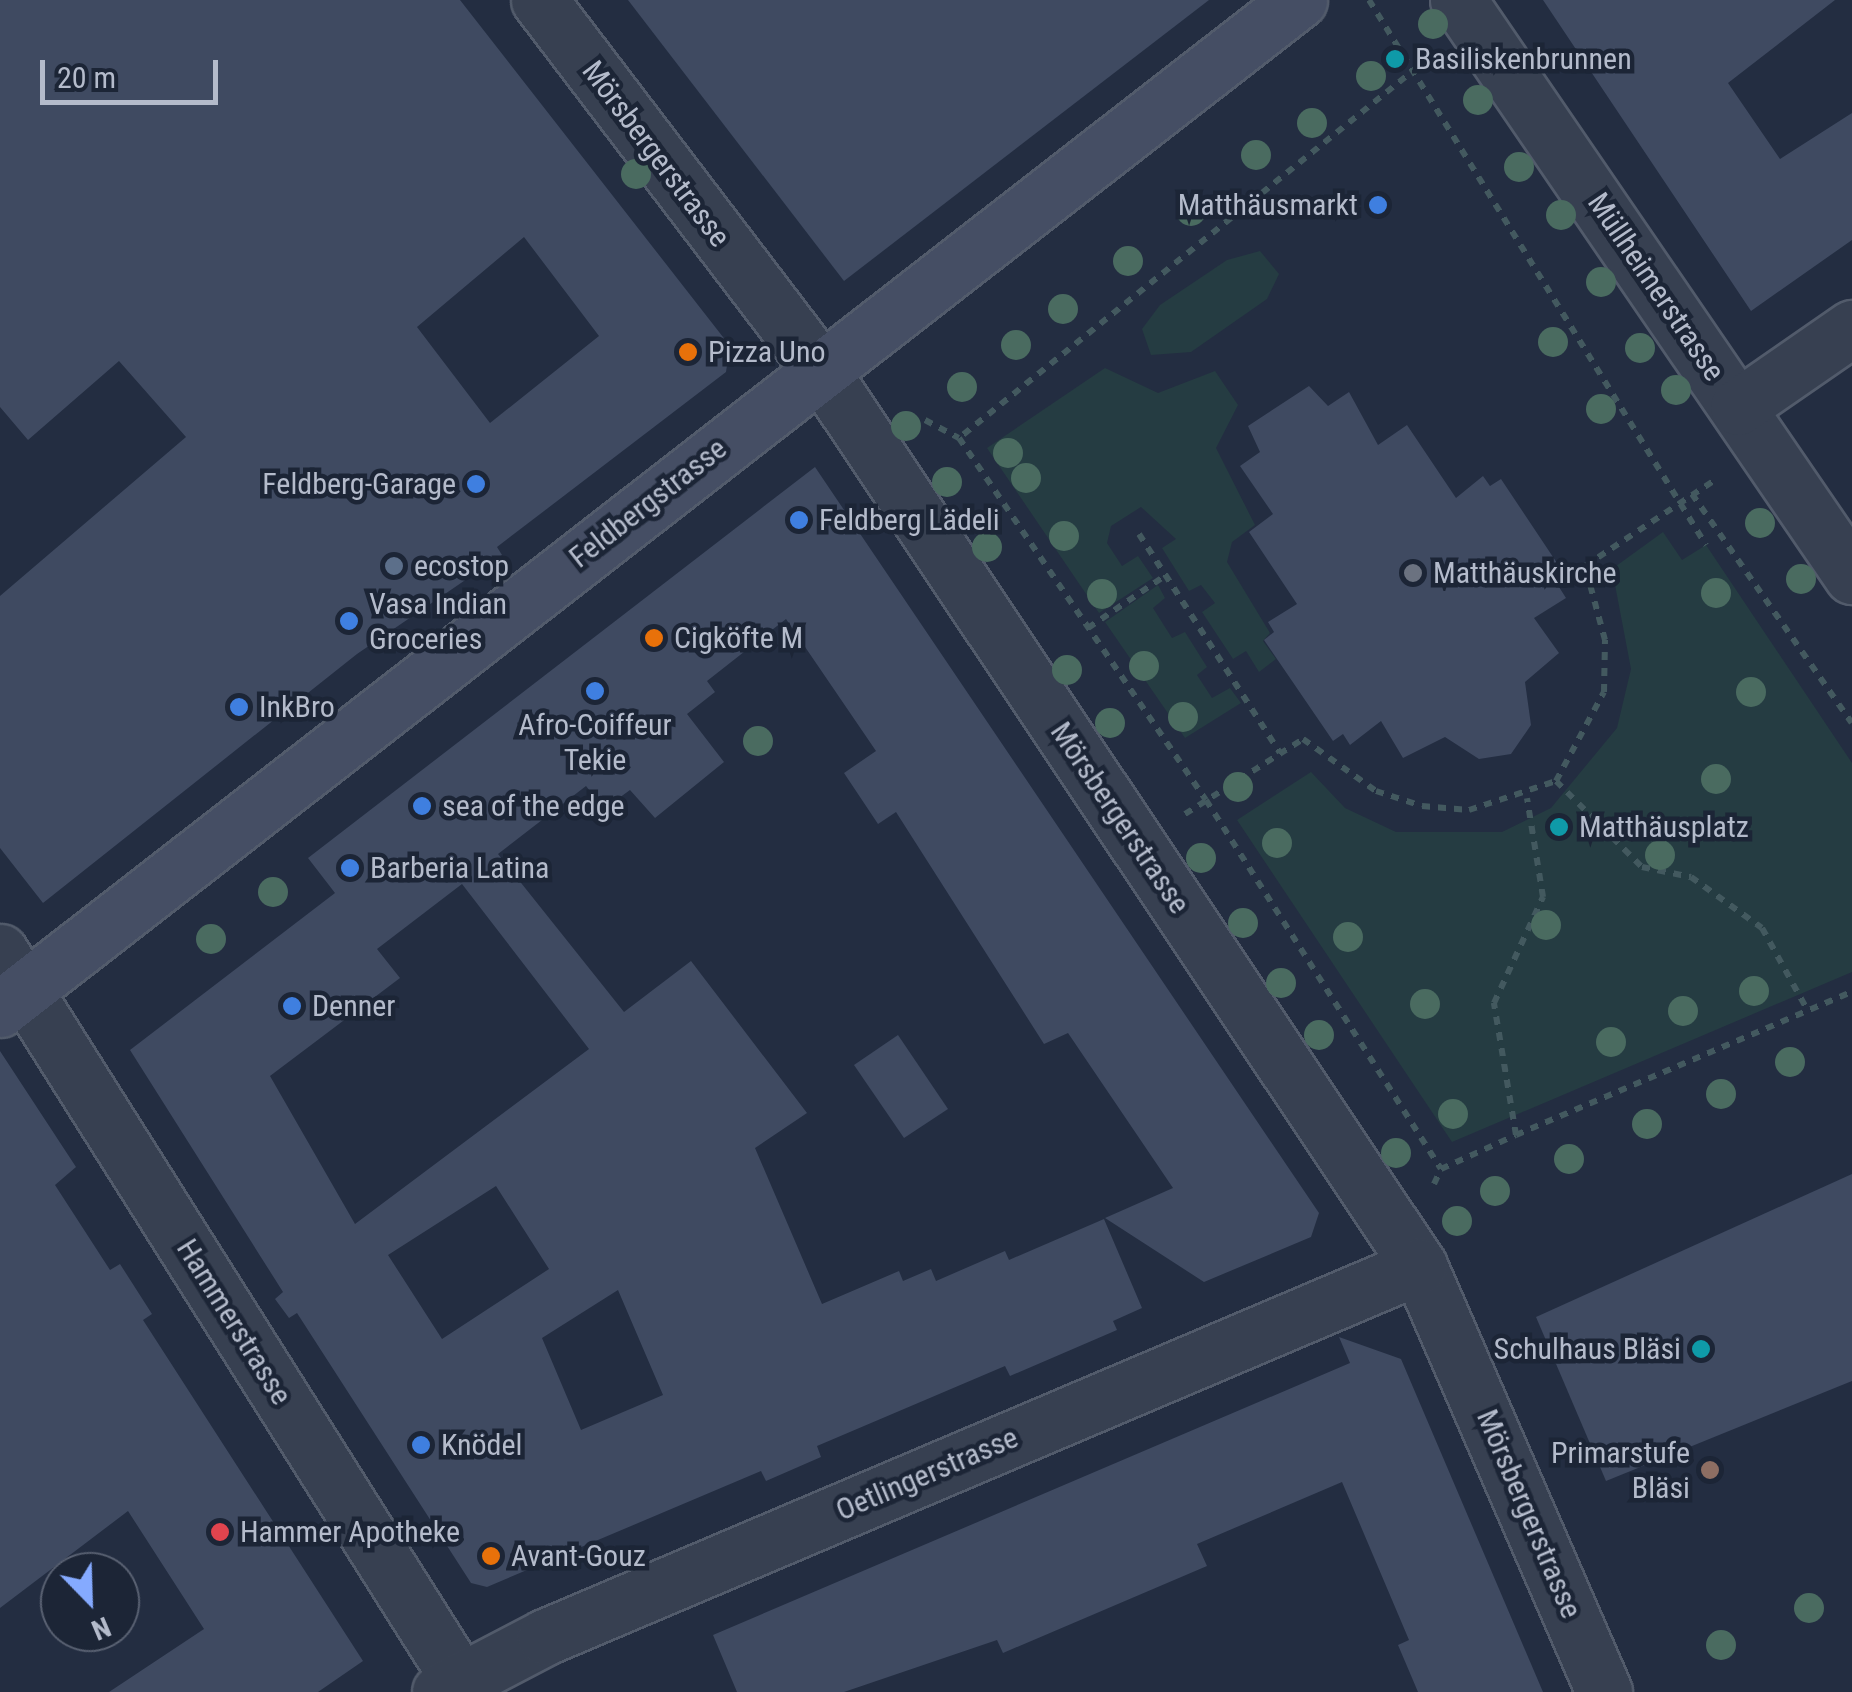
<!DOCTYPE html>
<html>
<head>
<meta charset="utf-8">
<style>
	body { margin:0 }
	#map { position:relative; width:1852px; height:1692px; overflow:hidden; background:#232d41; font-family:"Roboto Condensed",sans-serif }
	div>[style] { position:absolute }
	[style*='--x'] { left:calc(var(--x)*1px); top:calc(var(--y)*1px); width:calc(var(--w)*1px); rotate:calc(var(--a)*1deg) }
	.green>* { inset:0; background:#253c42 }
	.building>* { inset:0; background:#3f4a61 }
	.path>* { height:6px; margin-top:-3px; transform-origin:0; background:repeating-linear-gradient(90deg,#43595f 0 8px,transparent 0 16px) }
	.roads { filter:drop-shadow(2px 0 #525b6b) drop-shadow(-2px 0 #525b6b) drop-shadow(0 2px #525b6b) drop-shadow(0 -2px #525b6b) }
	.street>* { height:55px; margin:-27.5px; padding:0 27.5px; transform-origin:27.5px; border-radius:27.5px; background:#374051 }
	.secondary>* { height:55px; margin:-27.5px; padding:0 27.5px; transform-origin:27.5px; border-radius:27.5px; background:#454e64 }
	.trees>* { width:30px; height:30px; margin:-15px; border-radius:50%; background:#4a6b60 }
	.dots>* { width:28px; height:28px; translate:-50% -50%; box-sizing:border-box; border:5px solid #1c2536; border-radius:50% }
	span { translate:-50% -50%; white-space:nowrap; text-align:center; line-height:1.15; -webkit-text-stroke:9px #1c2536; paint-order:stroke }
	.poi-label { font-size:30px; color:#b4bbcb }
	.left { translate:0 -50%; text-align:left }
	.right { translate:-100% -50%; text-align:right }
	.street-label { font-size:30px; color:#b4bbcb }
	.north { position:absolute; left:40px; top:1552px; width:100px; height:100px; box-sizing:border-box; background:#1c2536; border:2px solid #596172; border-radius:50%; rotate:157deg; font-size:28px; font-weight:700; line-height:40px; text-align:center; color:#b4bbcb }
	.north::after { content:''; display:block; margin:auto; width:35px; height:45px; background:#85aaff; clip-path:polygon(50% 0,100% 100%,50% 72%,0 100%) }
	.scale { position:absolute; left:40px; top:60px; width:178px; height:45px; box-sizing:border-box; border:5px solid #b4bbcb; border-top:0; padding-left:12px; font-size:30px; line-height:35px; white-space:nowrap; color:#b4bbcb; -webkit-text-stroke:8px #1c2536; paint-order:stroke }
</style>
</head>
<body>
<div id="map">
	<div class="green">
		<div style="clip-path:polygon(1260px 251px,1279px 274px,1267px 299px,1191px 352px,1151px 355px,1142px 329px,1160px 305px,1227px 260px)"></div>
		<div style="clip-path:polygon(1105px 368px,1158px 393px,1215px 371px,1238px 405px,1216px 448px,1255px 525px,1232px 542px,1227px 562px,1270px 633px,1263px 641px,1276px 659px,1259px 672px,1246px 651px,1233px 659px,1202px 612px,1215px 603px,1201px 585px,1189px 591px,1162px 548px,1176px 539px,1141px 507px,1111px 526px,1107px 543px,1122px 566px,1138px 556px,1153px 578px,1099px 613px,987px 448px)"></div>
		<div style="clip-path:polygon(1663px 532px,1682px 560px,1706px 545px,1852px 763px,1852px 972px,1452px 1142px,1237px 820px,1311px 772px,1345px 808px,1396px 832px,1502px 832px,1551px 808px,1617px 728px,1631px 669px,1612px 569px)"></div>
		<div style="clip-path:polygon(1158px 585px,1165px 598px,1153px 608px,1172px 638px,1185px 632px,1207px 667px,1197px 675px,1212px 698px,1230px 688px,1241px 703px,1185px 738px,1105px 622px)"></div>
	</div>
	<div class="building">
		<div style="clip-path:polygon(evenodd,0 0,460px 0,730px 346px,726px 372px,497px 547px,502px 555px,357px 654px,43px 903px,0 848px,0 596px,186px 437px,119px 361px,28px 440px,0 407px,0 0,524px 237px,599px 336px,490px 423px,417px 327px,524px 237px)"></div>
		<div style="clip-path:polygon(628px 0,1209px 0,844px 281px)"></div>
		<div style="clip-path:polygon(1543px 0,1835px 0,1728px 83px,1780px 159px,1852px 113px,1852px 240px,1751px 311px)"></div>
		<div style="clip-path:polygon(1309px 386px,1328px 406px,1349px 392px,1378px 445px,1407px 425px,1456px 498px,1483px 476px,1490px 486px,1501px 479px,1569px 581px,1559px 587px,1566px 598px,1534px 618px,1559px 653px,1525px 682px,1531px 725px,1511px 754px,1479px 759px,1445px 737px,1403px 758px,1381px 721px,1350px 745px,1343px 734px,1333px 741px,1264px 640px,1274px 632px,1268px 622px,1297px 604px,1249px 532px,1273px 514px,1240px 466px,1260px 452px,1248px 426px)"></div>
		<div style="clip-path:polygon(evenodd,815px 467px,1319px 1213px,1311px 1237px,1204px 1282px,1105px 1218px,1173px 1188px,1068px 1033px,1044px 1044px,896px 812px,878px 824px,844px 773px,876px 751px,786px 619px,707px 681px,715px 692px,687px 714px,724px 762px,655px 818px,630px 790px,604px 809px,586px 786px,498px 854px,624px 1012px,691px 961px,807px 1113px,755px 1148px,822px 1304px,899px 1271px,903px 1281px,931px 1269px,936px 1281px,1005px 1251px,1009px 1260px,1104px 1219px,1142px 1308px,1113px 1321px,1117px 1330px,1010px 1376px,1005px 1366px,817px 1446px,821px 1457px,766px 1481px,761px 1471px,487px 1587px,471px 1583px,297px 1313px,289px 1318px,275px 1299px,283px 1292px,130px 1050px,335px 893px,308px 858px,815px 467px,462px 884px,589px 1049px,355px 1224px,270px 1076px,400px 978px,377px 949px,462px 884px,815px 467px,496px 1186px,549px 1269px,442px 1339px,388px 1255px,496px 1186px,815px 467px,618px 1290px,663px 1395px,581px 1430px,542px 1338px,618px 1290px)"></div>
		<div style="clip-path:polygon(898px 1035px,948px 1109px,904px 1138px,854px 1065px)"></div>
		<div style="clip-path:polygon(0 1051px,76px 1167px,55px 1185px,110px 1270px,120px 1264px,152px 1314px,143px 1320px,363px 1661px,318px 1692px,109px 1692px,204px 1629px,128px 1511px,0 1608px)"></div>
		<div style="clip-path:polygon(1852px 1174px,1852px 1381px,1606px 1481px,1536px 1317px)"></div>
		<div style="clip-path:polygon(1339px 1337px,1401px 1359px,1543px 1692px,1418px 1692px,1398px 1645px,1409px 1640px,1342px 1482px,1197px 1544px,1207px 1566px,1003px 1653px,997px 1640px,844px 1692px,737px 1692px,713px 1635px,1350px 1363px)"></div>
	</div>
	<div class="path">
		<div style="--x:1369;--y:0;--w:641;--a:58.27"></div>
		<div style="--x:1430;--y:57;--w:606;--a:141.03"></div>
		<div style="--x:959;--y:438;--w:438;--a:55.7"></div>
		<div style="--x:1206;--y:800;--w:437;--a:57.5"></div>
		<div style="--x:925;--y:420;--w:38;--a:28"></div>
		<div style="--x:1692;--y:494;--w:279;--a:55.1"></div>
		<div style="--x:1139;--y:534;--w:260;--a:57.2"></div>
		<div style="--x:1088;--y:628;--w:94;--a:-34.2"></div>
		<div style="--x:1556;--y:781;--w:122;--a:45"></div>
		<div style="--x:1642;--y:867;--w:50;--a:11.5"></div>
		<div style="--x:1691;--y:877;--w:87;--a:35.7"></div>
		<div style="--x:1762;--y:928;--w:95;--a:61"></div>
		<div style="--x:1185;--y:814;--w:140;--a:-32.4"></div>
		<div style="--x:1303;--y:739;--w:90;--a:35.5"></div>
		<div style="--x:1376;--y:791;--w:48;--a:18.1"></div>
		<div style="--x:1422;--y:806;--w:47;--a:4.9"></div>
		<div style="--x:1469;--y:810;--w:92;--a:-18.4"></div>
		<div style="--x:1556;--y:781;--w:101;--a:-61.7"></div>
		<div style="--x:1604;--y:692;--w:52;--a:-88.9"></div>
		<div style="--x:1605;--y:640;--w:77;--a:-105.1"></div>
		<div style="--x:1585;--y:566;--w:159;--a:-33.5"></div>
		<div style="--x:1516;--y:1135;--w:134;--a:-99.5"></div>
		<div style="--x:1494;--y:1003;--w:117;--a:-65.2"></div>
		<div style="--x:1543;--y:897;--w:100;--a:-99.2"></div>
		<div style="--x:1434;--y:1184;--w:17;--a:-65"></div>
		<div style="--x:1441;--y:1169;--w:82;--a:-24.4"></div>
		<div style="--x:1516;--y:1135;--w:365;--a:-23.1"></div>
	</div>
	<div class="roads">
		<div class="street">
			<div style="--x:539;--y:0;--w:462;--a:52.7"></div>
			<div style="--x:819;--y:368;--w:1080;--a:56.25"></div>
			<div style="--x:1419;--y:1266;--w:464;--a:66.5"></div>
			<div style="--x:1458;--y:0;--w:698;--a:55.63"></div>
			<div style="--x:1738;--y:407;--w:139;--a:-34.7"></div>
			<div style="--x:0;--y:952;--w:875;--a:57.74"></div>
			<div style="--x:440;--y:1692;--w:119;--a:-27.6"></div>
			<div style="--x:545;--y:1637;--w:949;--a:-23"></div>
		</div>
		<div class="secondary">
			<div style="--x:0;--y:1009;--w:1645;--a:-37.84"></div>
		</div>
	</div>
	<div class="trees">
		<div style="left:1433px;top:24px"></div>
		<div style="left:1371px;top:76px"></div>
		<div style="left:1478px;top:100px"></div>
		<div style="left:1312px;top:123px"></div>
		<div style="left:1256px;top:155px"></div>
		<div style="left:1519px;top:167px"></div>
		<div style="left:636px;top:174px"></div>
		<div style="left:1191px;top:211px"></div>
		<div style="left:1561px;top:215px"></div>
		<div style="left:1128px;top:261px"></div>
		<div style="left:1601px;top:282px"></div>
		<div style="left:1063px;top:309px"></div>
		<div style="left:1553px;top:342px"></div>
		<div style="left:1016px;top:345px"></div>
		<div style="left:1640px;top:348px"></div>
		<div style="left:962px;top:387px"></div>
		<div style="left:1676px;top:390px"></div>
		<div style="left:1601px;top:409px"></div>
		<div style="left:906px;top:426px"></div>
		<div style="left:1008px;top:453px"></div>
		<div style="left:1026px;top:478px"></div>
		<div style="left:947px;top:482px"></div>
		<div style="left:1760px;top:523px"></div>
		<div style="left:1064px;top:536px"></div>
		<div style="left:987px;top:547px"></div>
		<div style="left:1801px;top:579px"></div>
		<div style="left:1716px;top:593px"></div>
		<div style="left:1102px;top:594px"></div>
		<div style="left:1144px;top:666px"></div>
		<div style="left:1067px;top:670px"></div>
		<div style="left:1751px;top:692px"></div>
		<div style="left:1183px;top:717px"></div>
		<div style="left:1110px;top:723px"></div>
		<div style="left:758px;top:741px"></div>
		<div style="left:1716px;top:779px"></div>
		<div style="left:1238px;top:787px"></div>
		<div style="left:1277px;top:843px"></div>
		<div style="left:1660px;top:855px"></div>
		<div style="left:1201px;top:858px"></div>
		<div style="left:273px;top:892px"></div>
		<div style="left:1243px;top:923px"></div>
		<div style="left:1546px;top:925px"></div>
		<div style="left:1348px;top:937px"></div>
		<div style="left:211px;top:939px"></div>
		<div style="left:1281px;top:983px"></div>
		<div style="left:1754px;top:991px"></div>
		<div style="left:1425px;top:1004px"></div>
		<div style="left:1683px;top:1011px"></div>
		<div style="left:1319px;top:1035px"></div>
		<div style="left:1611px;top:1042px"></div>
		<div style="left:1790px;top:1062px"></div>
		<div style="left:1721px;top:1094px"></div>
		<div style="left:1453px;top:1114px"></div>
		<div style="left:1647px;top:1124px"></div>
		<div style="left:1396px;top:1153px"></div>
		<div style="left:1569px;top:1159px"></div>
		<div style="left:1495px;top:1191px"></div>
		<div style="left:1457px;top:1221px"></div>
		<div style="left:1809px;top:1608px"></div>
		<div style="left:1721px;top:1645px"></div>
	</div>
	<div class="dots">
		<div style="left:1395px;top:59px;background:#0f9aa8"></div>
		<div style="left:1378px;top:205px;background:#3f7fe0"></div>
		<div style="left:688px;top:352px;background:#e8710a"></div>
		<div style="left:476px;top:484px;background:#3f7fe0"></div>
		<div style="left:799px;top:520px;background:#3f7fe0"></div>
		<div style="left:394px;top:566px;background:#5c6f8a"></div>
		<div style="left:1413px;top:573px;background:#6b7280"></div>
		<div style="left:349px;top:621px;background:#3f7fe0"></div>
		<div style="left:654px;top:638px;background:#e8710a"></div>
		<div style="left:595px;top:691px;background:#3f7fe0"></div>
		<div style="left:239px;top:707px;background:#3f7fe0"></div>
		<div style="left:422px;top:806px;background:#3f7fe0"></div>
		<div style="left:1559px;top:827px;background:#0f9aa8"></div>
		<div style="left:350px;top:868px;background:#3f7fe0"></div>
		<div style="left:292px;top:1006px;background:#3f7fe0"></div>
		<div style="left:1701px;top:1349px;background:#0f9aa8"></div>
		<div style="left:421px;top:1445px;background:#3f7fe0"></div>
		<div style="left:1710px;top:1470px;background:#8d6e63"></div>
		<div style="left:220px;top:1532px;background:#e0444e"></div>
		<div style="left:491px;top:1556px;background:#e8710a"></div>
	</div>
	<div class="poi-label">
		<span class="left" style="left:1415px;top:59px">Basiliskenbrunnen</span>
		<span class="right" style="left:1358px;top:205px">Matthäusmarkt</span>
		<span class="left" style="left:708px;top:352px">Pizza Uno</span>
		<span class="right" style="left:456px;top:484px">Feldberg-Garage</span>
		<span class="left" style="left:819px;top:520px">Feldberg Lädeli</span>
		<span class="left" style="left:414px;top:566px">ecostop</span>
		<span class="left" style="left:1433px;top:573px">Matthäuskirche</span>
		<span class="left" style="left:369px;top:621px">Vasa Indian<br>Groceries</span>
		<span class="left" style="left:674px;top:638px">Cigköfte M</span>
		<span class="left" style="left:259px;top:707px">InkBro</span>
		<span style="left:595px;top:742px">Afro-Coiffeur<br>Tekie</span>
		<span class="left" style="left:442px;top:806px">sea of the edge</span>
		<span class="left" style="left:1579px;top:827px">Matthäusplatz</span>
		<span class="left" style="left:370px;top:868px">Barberia Latina</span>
		<span class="left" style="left:312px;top:1006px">Denner</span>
		<span class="right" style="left:1681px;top:1349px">Schulhaus Bläsi</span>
		<span class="left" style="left:441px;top:1445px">Knödel</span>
		<span class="right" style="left:1690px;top:1470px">Primarstufe<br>Bläsi</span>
		<span class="left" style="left:240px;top:1532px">Hammer Apotheke</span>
		<span class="left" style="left:511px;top:1556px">Avant-Gouz</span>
	</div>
	<div class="street-label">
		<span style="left:656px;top:154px;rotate:53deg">Mörsbergerstrasse</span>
		<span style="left:1656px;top:287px;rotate:56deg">Müllheimerstrasse</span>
		<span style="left:648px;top:503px;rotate:-38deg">Feldbergstrasse</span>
		<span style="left:1120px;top:818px;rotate:56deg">Mörsbergerstrasse</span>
		<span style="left:234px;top:1322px;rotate:58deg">Hammerstrasse</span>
		<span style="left:927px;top:1474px;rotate:-23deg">Oetlingerstrasse</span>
		<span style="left:1529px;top:1514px;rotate:67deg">Mörsbergerstrasse</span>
	</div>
	<div class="north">N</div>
	<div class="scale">20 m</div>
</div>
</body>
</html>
